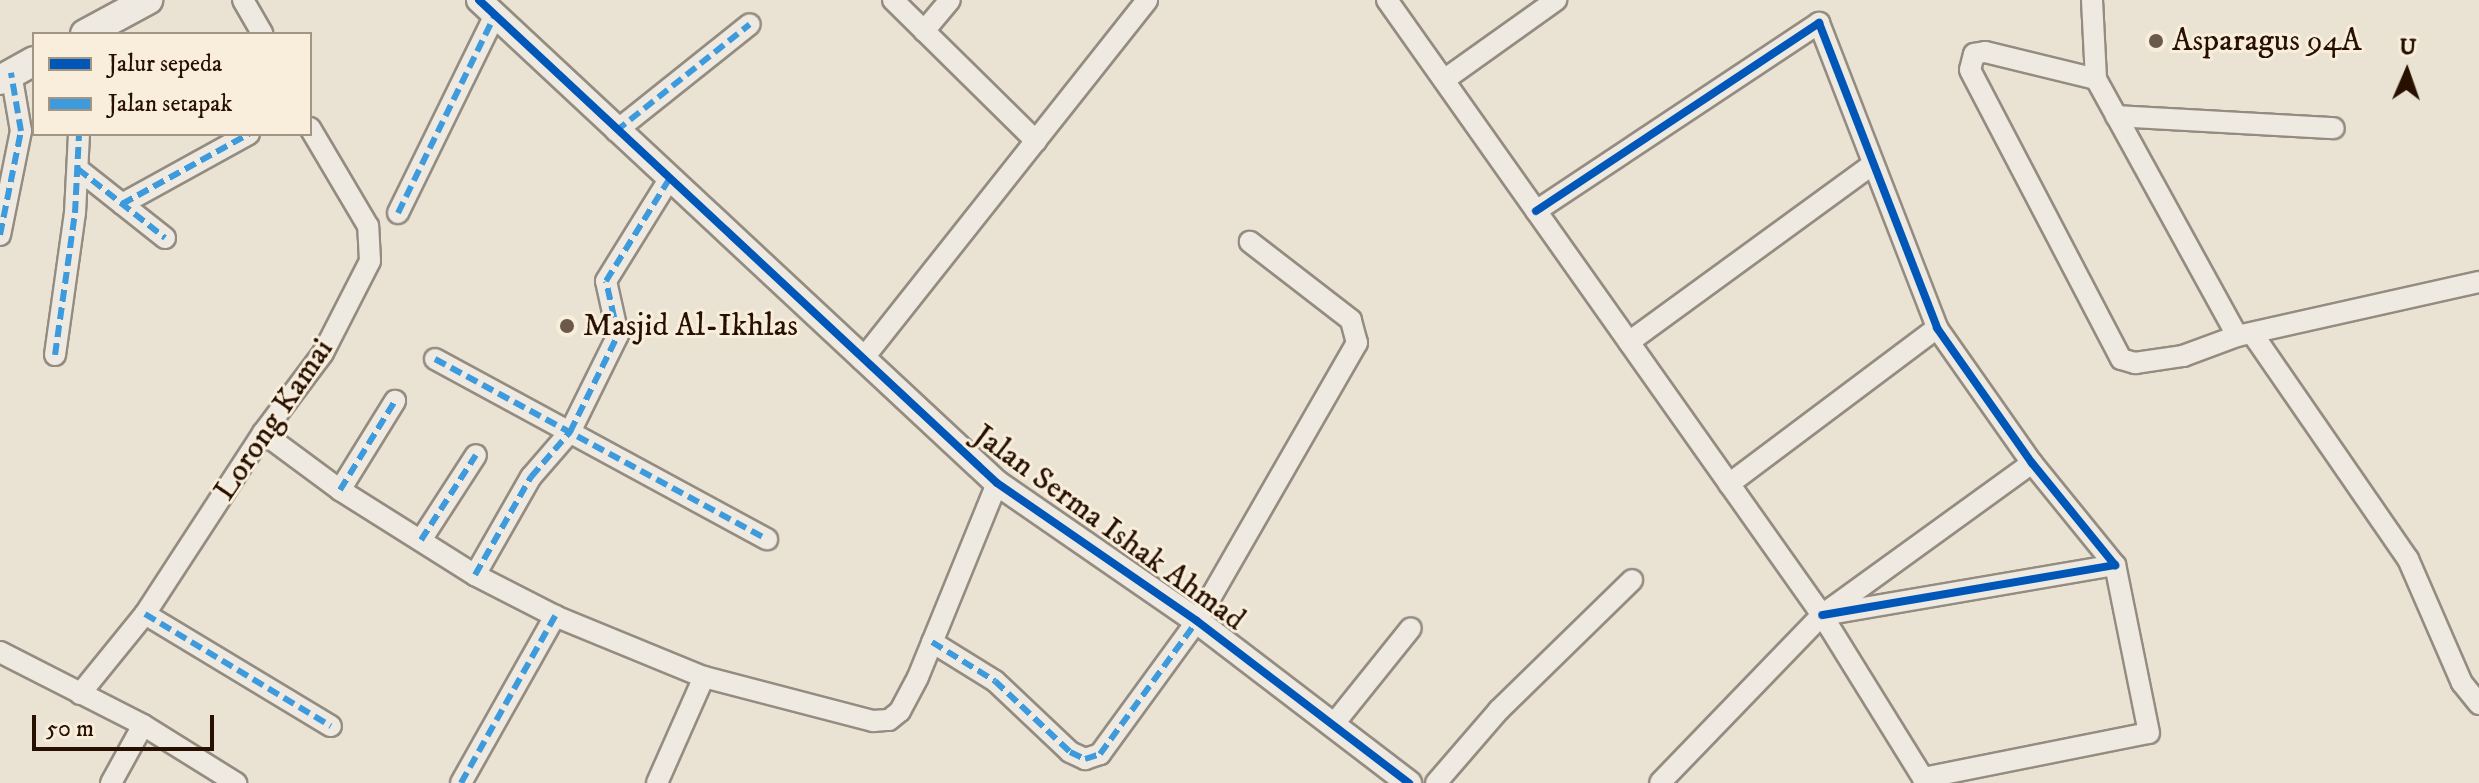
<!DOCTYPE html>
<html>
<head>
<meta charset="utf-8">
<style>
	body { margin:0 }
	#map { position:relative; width:2479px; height:783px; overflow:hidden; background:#eae2d2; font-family:"IM FELL DW Pica",serif }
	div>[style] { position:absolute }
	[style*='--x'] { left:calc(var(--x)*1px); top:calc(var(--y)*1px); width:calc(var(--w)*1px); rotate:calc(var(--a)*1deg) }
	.roads { filter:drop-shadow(2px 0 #948c81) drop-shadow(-2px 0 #948c81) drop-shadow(0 2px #948c81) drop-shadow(0 -2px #948c81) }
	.minor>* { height:20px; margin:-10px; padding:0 10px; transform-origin:10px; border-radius:10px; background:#eeeae1 }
	.tertiary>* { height:24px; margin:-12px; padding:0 12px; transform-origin:12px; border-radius:12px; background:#eeeae1 }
	.secondary>* { height:28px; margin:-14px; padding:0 14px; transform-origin:14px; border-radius:14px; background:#eeeae1 }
	.quiet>* { height:6px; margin-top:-3px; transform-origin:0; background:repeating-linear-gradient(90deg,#3d9adc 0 12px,transparent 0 18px) }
	.cycleway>* { height:8px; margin:-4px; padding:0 4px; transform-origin:4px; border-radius:4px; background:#0057b8 }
	.dots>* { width:22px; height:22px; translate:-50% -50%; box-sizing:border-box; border:4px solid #f8eedb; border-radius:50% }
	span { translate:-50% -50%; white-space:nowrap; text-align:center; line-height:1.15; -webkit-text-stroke:6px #f8eedb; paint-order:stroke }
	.poi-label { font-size:32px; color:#271000 }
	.left { translate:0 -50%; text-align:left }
	.street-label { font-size:32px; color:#271000 }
	.legend { position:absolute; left:32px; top:32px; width:280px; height:104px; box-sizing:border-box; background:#f8eedb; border:2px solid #a49583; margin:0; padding:10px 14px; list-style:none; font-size:24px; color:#271000 }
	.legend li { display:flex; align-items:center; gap:16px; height:40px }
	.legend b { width:40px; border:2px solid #a49583 }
	.north { position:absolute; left:2367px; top:32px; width:80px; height:80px; -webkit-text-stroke:6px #f8eedb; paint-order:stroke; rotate:2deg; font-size:22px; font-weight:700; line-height:32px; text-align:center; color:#271000 }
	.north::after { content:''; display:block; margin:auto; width:28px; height:36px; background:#271000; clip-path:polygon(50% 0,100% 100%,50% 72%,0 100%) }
	.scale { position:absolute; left:32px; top:715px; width:182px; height:36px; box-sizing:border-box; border:4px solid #271000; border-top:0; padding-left:10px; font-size:24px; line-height:28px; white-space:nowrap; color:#271000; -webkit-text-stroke:6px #f8eedb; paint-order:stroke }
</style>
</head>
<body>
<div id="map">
	<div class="roads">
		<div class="minor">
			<div style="--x:243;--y:0;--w:39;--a:60"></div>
			<div style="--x:893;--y:0;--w:201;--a:44.6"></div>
			<div style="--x:1387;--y:0;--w:753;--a:54.73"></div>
			<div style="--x:1822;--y:615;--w:233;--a:134"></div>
			<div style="--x:2092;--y:0;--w:79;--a:87.1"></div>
			<div style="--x:2096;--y:79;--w:293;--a:61.2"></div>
			<div style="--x:2237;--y:336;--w:248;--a:-12.6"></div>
			<div style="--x:924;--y:31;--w:40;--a:-50"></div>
			<div style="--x:2096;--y:79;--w:114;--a:-166.3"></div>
			<div style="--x:1985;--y:52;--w:11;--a:170"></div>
			<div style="--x:1974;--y:54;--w:16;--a:104"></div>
			<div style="--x:1970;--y:70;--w:326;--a:62.4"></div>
			<div style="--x:2121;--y:359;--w:15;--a:16"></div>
			<div style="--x:2135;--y:363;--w:49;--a:-8.3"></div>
			<div style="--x:2183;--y:356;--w:58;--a:-20.3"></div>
			<div style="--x:1444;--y:80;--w:138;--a:-35.5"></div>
			<div style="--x:2116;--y:116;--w:218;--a:3.2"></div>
			<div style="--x:616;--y:131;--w:171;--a:-38.6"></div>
			<div style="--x:78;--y:169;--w:111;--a:38.4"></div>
			<div style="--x:122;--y:204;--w:145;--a:-28.9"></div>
			<div style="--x:1536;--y:211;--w:340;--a:-33.6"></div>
			<div style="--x:1819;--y:23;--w:327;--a:68.8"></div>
			<div style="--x:1937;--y:328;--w:165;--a:54.9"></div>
			<div style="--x:2032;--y:463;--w:132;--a:50.9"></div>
			<div style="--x:2115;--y:565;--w:297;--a:170.3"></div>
			<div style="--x:398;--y:213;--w:220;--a:-63.9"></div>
			<div style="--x:0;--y:235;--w:106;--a:-78.6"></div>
			<div style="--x:21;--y:131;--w:59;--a:-99.8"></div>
			<div style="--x:2254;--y:336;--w:271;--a:55.4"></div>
			<div style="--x:2408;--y:559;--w:135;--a:66.5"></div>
			<div style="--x:2462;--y:683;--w:27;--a:51"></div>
			<div style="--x:1629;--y:342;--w:301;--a:-36.1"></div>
			<div style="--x:55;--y:355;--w:143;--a:-82"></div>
			<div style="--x:75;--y:213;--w:79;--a:-87.1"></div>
			<div style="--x:435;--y:359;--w:378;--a:28.5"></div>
			<div style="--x:862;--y:360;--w:459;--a:-51.6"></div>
			<div style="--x:263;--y:433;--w:96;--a:36.5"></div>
			<div style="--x:340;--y:490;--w:160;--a:32.2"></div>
			<div style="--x:475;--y:575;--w:90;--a:27.1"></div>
			<div style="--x:555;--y:616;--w:161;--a:22.3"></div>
			<div style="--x:704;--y:677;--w:175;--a:14.6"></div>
			<div style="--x:873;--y:721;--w:16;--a:-4"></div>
			<div style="--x:889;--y:720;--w:14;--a:-39"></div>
			<div style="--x:900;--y:711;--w:38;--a:-62"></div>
			<div style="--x:918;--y:677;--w:209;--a:-67.8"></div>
			<div style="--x:2032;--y:463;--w:259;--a:144.1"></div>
			<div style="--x:1822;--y:615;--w:192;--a:58.2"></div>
			<div style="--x:1923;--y:778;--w:230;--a:-11.3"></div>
			<div style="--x:2149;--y:733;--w:171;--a:-101.4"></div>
			<div style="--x:1729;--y:484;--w:260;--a:-36.9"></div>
			<div style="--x:340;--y:490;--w:105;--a:-58.3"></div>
			<div style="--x:421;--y:540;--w:101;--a:-57.1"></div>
			<div style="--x:475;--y:575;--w:113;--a:-60.3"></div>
			<div style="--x:531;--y:477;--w:60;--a:-49.1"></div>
			<div style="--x:570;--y:432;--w:108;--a:-63.7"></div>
			<div style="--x:618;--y:335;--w:55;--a:-102.5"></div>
			<div style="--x:606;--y:281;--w:118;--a:-58.2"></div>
			<div style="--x:145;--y:614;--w:217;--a:31.1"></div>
			<div style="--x:932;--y:642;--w:74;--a:31.8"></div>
			<div style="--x:995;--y:681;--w:103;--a:43.4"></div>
			<div style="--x:1070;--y:752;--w:17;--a:25"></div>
			<div style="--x:1085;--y:759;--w:16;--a:-18"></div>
			<div style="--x:1100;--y:754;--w:165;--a:-53.9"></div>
			<div style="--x:1197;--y:621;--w:321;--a:-60.1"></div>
			<div style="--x:1357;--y:343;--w:24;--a:-105"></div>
			<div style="--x:1351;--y:320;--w:128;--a:-142.3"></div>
			<div style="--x:0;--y:652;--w:161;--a:27"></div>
			<div style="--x:143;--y:725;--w:110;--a:31.9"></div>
			<div style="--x:80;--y:694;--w:103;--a:-50.9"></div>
			<div style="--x:145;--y:614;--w:216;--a:-56.9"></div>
			<div style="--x:263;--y:433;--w:100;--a:-53.1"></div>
			<div style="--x:323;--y:353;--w:103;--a:-62.9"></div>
			<div style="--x:370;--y:261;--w:35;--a:-93"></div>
			<div style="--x:368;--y:226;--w:114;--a:-120.6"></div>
			<div style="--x:1333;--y:725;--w:124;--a:-51.2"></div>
			<div style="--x:111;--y:783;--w:66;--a:-61.1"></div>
			<div style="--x:461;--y:783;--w:192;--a:-60.6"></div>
			<div style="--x:657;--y:783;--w:116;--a:-66.1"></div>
			<div style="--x:1436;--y:783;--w:96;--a:-49.2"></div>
			<div style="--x:1499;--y:710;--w:186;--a:-44.3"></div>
		</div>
		<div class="tertiary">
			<div style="--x:479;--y:0;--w:708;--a:43"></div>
			<div style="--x:997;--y:483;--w:243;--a:34.6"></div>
			<div style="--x:1197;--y:621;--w:267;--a:37.4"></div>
		</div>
		<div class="secondary">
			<div style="--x:85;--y:34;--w:72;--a:-28.4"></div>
			<div style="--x:0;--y:80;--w:39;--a:-29"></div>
		</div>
	</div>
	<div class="quiet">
		<div style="--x:616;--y:131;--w:171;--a:-38.6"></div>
		<div style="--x:78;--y:169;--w:111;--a:38.4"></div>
		<div style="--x:122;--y:204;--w:145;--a:-28.9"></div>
		<div style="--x:398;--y:213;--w:220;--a:-63.9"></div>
		<div style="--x:0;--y:235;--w:106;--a:-78.6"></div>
		<div style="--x:21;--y:131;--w:59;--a:-99.8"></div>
		<div style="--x:55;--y:355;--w:143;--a:-82"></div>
		<div style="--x:75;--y:213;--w:79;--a:-87.1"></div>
		<div style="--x:435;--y:359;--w:378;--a:28.5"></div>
		<div style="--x:340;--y:490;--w:105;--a:-58.3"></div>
		<div style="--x:421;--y:540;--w:101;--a:-57.1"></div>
		<div style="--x:475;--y:575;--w:113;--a:-60.3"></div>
		<div style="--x:531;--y:477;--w:60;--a:-49.1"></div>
		<div style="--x:570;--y:432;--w:108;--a:-63.7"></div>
		<div style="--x:618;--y:335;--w:55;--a:-102.5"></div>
		<div style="--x:606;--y:281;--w:118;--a:-58.2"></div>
		<div style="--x:145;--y:614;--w:217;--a:31.1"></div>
		<div style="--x:932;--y:642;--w:74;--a:31.8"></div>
		<div style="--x:995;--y:681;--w:103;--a:43.4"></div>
		<div style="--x:1070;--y:752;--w:17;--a:25"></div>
		<div style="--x:1085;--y:759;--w:16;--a:-18"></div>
		<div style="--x:1100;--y:754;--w:165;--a:-53.9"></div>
		<div style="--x:461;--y:783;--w:192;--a:-60.6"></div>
	</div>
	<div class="cycleway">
		<div style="--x:479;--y:0;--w:708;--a:43"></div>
		<div style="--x:997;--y:483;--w:243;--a:34.6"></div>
		<div style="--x:1197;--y:621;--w:267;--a:37.4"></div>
		<div style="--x:1536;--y:211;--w:340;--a:-33.6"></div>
		<div style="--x:1819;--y:23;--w:327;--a:68.8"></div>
		<div style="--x:1937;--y:328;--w:165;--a:54.9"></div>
		<div style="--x:2032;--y:463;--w:132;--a:50.9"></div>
		<div style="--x:2115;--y:565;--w:297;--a:170.3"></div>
	</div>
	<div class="dots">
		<div style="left:2156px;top:41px;background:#6b5a4a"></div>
		<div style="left:567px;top:326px;background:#6b5a4a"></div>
	</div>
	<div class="poi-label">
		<span class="left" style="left:2172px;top:41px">Asparagus 94A</span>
		<span class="left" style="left:583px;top:326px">Masjid Al-Ikhlas</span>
	</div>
	<div class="street-label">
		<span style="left:274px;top:420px;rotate:-56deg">Lorong Kamai</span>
		<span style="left:1109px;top:528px;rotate:36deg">Jalan Serma Ishak Ahmad</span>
	</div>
	<ul class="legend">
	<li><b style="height:10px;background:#0057b8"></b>Jalur sepeda</li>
	<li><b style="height:10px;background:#3d9adc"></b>Jalan setapak</li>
	</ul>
	<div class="north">U</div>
	<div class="scale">50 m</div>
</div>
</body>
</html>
